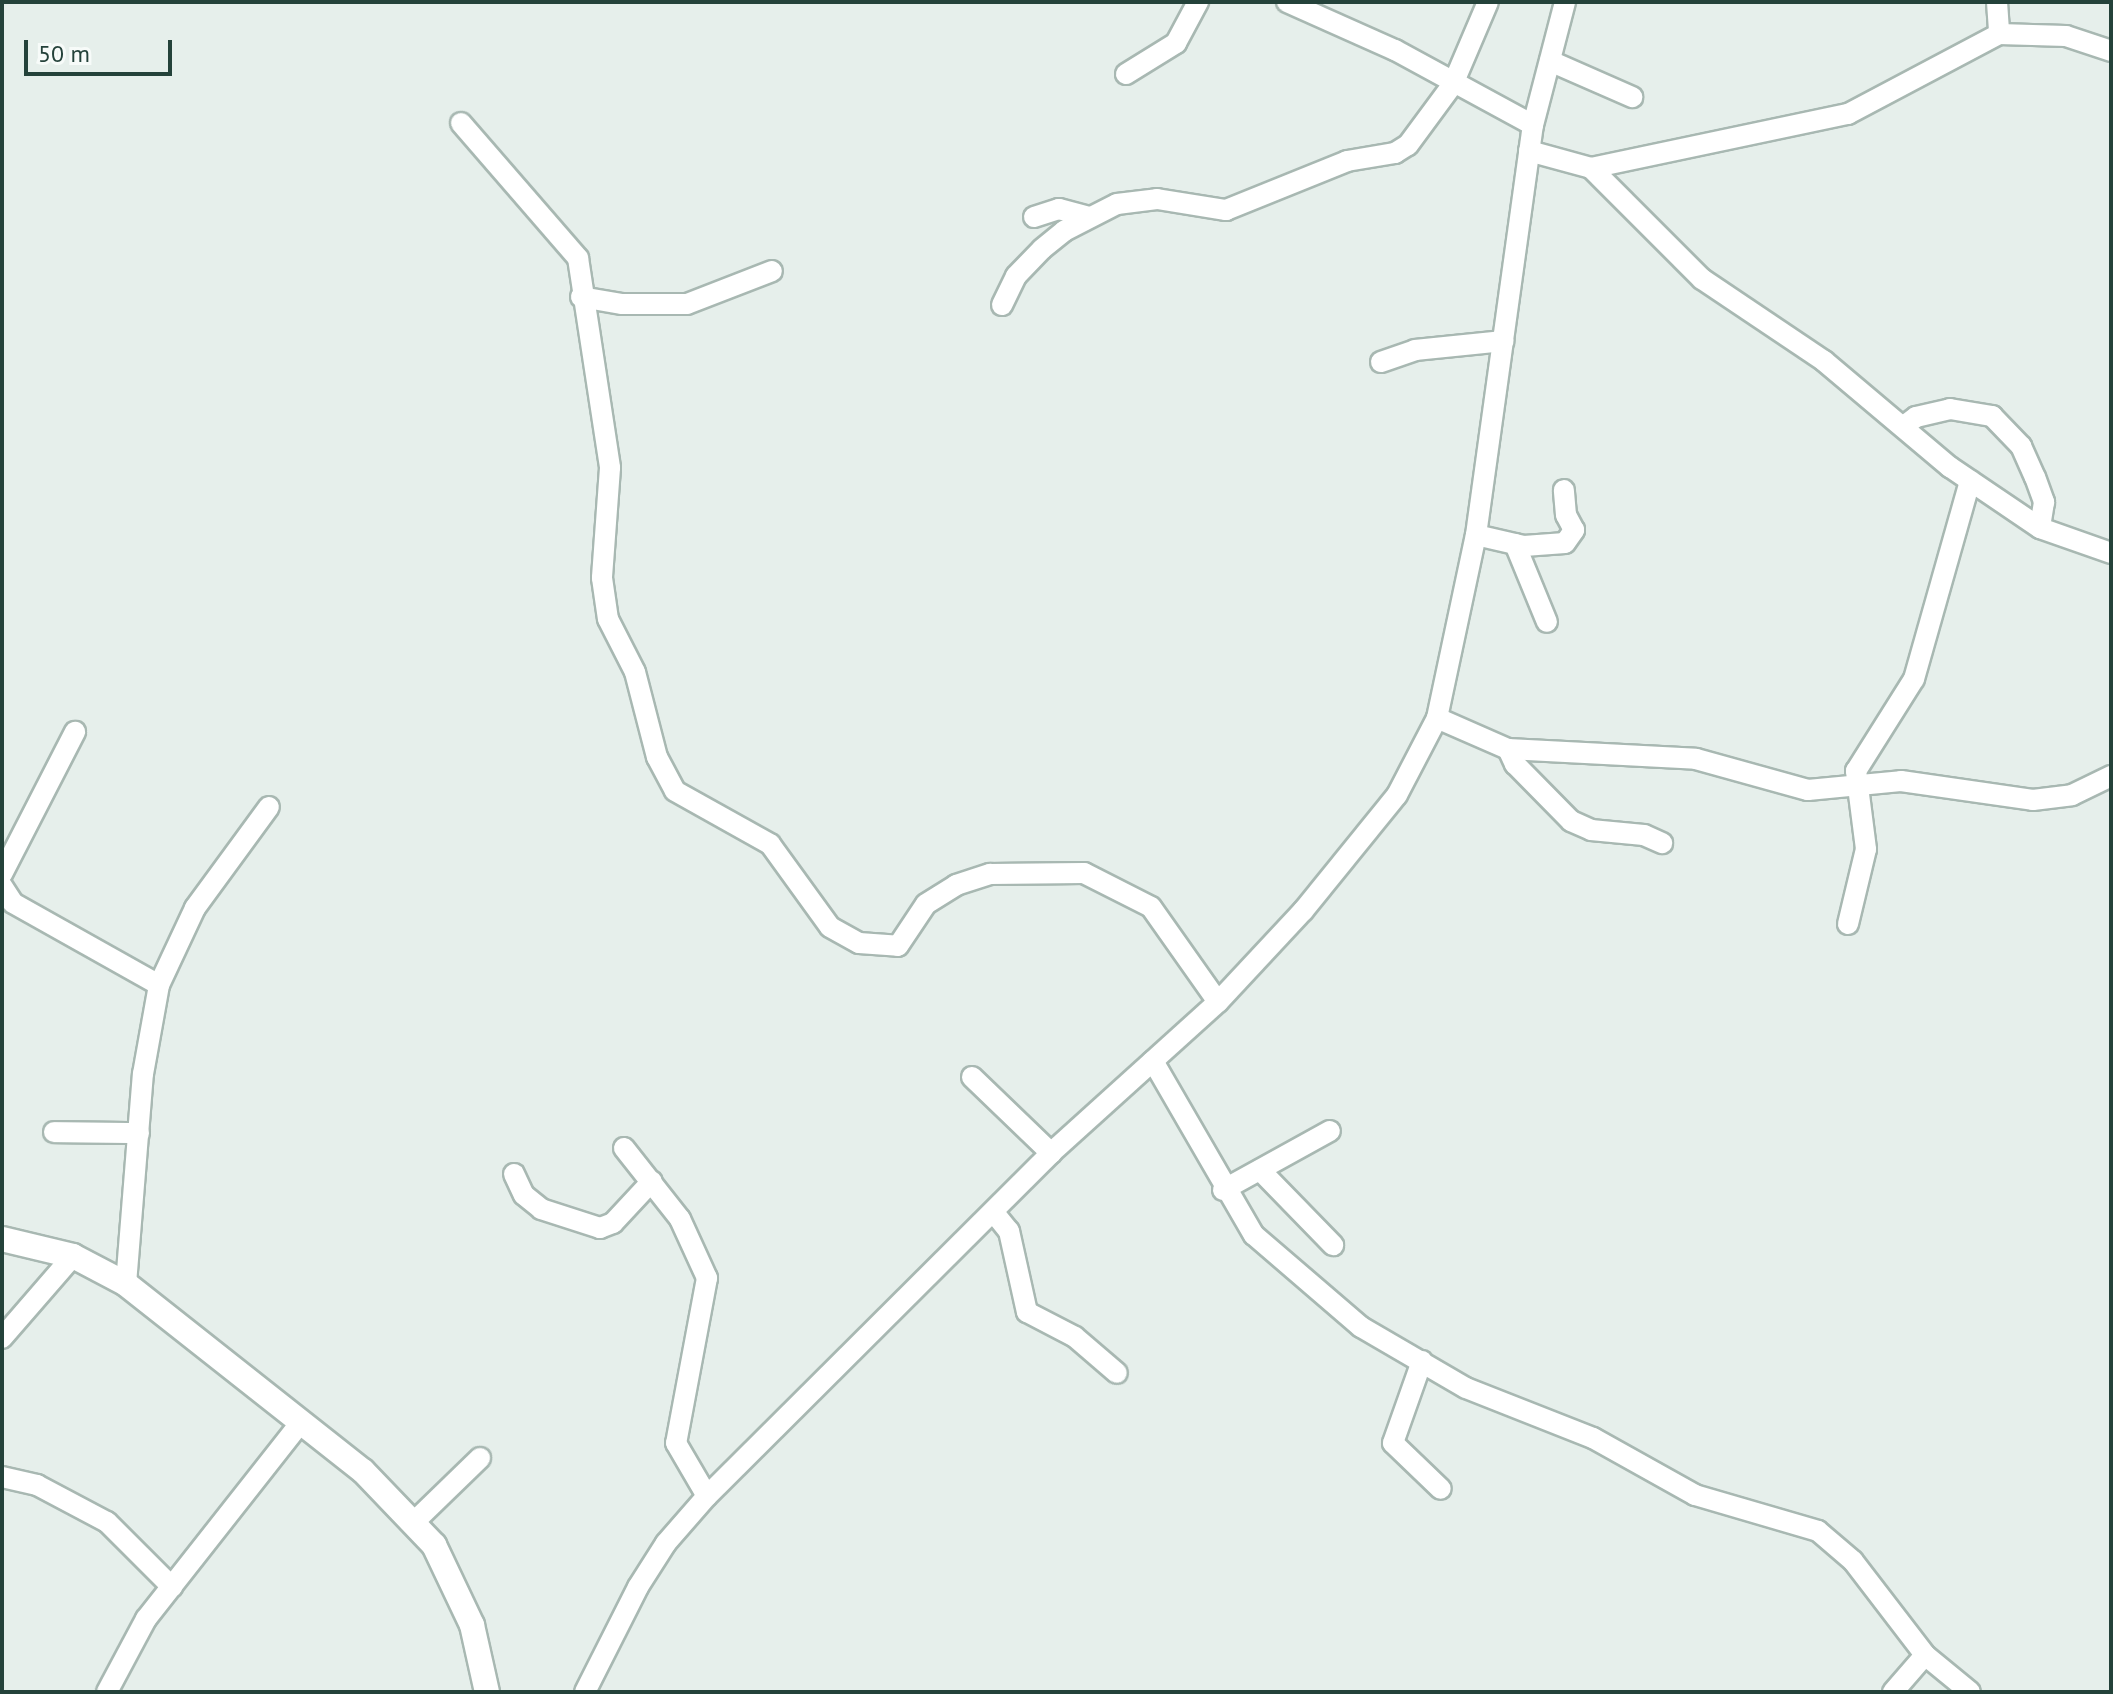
<!DOCTYPE html>
<html>
<head>
<meta charset="utf-8">
<style>
	body { margin:0 }
	#map { position:relative; width:2113px; height:1694px; overflow:hidden; background:#e6efeb; font-family:"PT Sans",sans-serif }
	div>[style] { position:absolute }
	[style*='--x'] { left:calc(var(--x)*1px); top:calc(var(--y)*1px); width:calc(var(--w)*1px); rotate:calc(var(--a)*1deg) }
	.roads { filter:drop-shadow(2px 0 #a8b8b2) drop-shadow(-2px 0 #a8b8b2) drop-shadow(0 2px #a8b8b2) drop-shadow(0 -2px #a8b8b2) }
	.street>* { height:20px; margin:-10px; padding:0 10px; transform-origin:10px; border-radius:10px; background:#fff }
	.secondary>* { height:24px; margin:-12px; padding:0 12px; transform-origin:12px; border-radius:12px; background:#fff }
	span { translate:-50% -50%; white-space:nowrap; text-align:center; line-height:1.15; -webkit-text-stroke:7px #f7fbf9; paint-order:stroke }
	.frame { position:absolute; inset:0; border:4px solid #24423a; pointer-events:none }
	.scale { position:absolute; left:24px; top:40px; width:148px; height:36px; box-sizing:border-box; border:4px solid #24423a; border-top:0; padding-left:10px; font-size:24px; line-height:28px; white-space:nowrap; color:#24423a; -webkit-text-stroke:6px #f7fbf9; paint-order:stroke }
</style>
</head>
<body>
<div id="map">
	<div class="roads">
		<div class="street">
			<div style="--x:1287;--y:2;--w:118;--a:24"></div>
			<div style="--x:1395;--y:50;--w:157;--a:28.5"></div>
			<div style="--x:1997;--y:2;--w:32;--a:86"></div>
			<div style="--x:1550;--y:61;--w:90;--a:23.7"></div>
			<div style="--x:1126;--y:74;--w:59;--a:-31.8"></div>
			<div style="--x:1176;--y:43;--w:47;--a:-61.8"></div>
			<div style="--x:461;--y:123;--w:179;--a:49.1"></div>
			<div style="--x:578;--y:258;--w:212;--a:81.3"></div>
			<div style="--x:610;--y:468;--w:110;--a:94.2"></div>
			<div style="--x:602;--y:578;--w:41;--a:81.7"></div>
			<div style="--x:608;--y:619;--w:59;--a:63"></div>
			<div style="--x:635;--y:672;--w:88;--a:75.5"></div>
			<div style="--x:657;--y:757;--w:38;--a:62"></div>
			<div style="--x:675;--y:791;--w:109;--a:29.2"></div>
			<div style="--x:770;--y:844;--w:102;--a:54.1"></div>
			<div style="--x:830;--y:927;--w:33;--a:29"></div>
			<div style="--x:859;--y:943;--w:39;--a:4"></div>
			<div style="--x:898;--y:946;--w:50;--a:-56.3"></div>
			<div style="--x:926;--y:904;--w:36;--a:-32"></div>
			<div style="--x:956;--y:885;--w:36;--a:-18"></div>
			<div style="--x:990;--y:874;--w:94;--a:-0.6"></div>
			<div style="--x:1084;--y:873;--w:75;--a:26.9"></div>
			<div style="--x:1151;--y:907;--w:116;--a:54.8"></div>
			<div style="--x:1529;--y:151;--w:64;--a:15.3"></div>
			<div style="--x:1591;--y:168;--w:263;--a:-11.9"></div>
			<div style="--x:1848;--y:114;--w:171;--a:-27.9"></div>
			<div style="--x:1999;--y:34;--w:67;--a:1.7"></div>
			<div style="--x:2066;--y:36;--w:47;--a:18.4"></div>
			<div style="--x:1591;--y:168;--w:157;--a:45"></div>
			<div style="--x:1702;--y:279;--w:147;--a:33.9"></div>
			<div style="--x:1824;--y:361;--w:165;--a:40.1"></div>
			<div style="--x:1950;--y:467;--w:109;--a:34.1"></div>
			<div style="--x:2040;--y:528;--w:75;--a:19.4"></div>
			<div style="--x:1034;--y:217;--w:26;--a:-18"></div>
			<div style="--x:1059;--y:209;--w:31;--a:15"></div>
			<div style="--x:581;--y:297;--w:42;--a:9.7"></div>
			<div style="--x:622;--y:304;--w:65;--a:0"></div>
			<div style="--x:687;--y:304;--w:91;--a:-21.2"></div>
			<div style="--x:1002;--y:305;--w:32;--a:-64"></div>
			<div style="--x:1016;--y:276;--w:37;--a:-46"></div>
			<div style="--x:1042;--y:249;--w:28;--a:-39"></div>
			<div style="--x:1064;--y:231;--w:59;--a:-27"></div>
			<div style="--x:1117;--y:204;--w:40;--a:-7.1"></div>
			<div style="--x:1157;--y:199;--w:70;--a:9.1"></div>
			<div style="--x:1226;--y:210;--w:131;--a:-22"></div>
			<div style="--x:1347;--y:161;--w:49;--a:-9.5"></div>
			<div style="--x:1395;--y:153;--w:15;--a:-32"></div>
			<div style="--x:1408;--y:145;--w:76;--a:-53.6"></div>
			<div style="--x:1453;--y:84;--w:89;--a:-66.9"></div>
			<div style="--x:1381;--y:362;--w:36;--a:-19"></div>
			<div style="--x:1415;--y:350;--w:89;--a:-5.8"></div>
			<div style="--x:1904;--y:426;--w:15;--a:-37"></div>
			<div style="--x:1916;--y:417;--w:35;--a:-13"></div>
			<div style="--x:1950;--y:409;--w:43;--a:9.5"></div>
			<div style="--x:1992;--y:416;--w:42;--a:46"></div>
			<div style="--x:2021;--y:446;--w:34;--a:66"></div>
			<div style="--x:2035;--y:477;--w:27;--a:70"></div>
			<div style="--x:2044;--y:502;--w:26;--a:99"></div>
			<div style="--x:1476;--y:535;--w:49;--a:12.9"></div>
			<div style="--x:1524;--y:546;--w:41;--a:-4.2"></div>
			<div style="--x:1565;--y:543;--w:16;--a:-55"></div>
			<div style="--x:1574;--y:530;--w:17;--a:-118"></div>
			<div style="--x:1566;--y:515;--w:25;--a:-95"></div>
			<div style="--x:1515;--y:544;--w:84;--a:67.7"></div>
			<div style="--x:1437;--y:718;--w:77;--a:23.6"></div>
			<div style="--x:1508;--y:749;--w:188;--a:3"></div>
			<div style="--x:1696;--y:759;--w:116;--a:15.5"></div>
			<div style="--x:1808;--y:790;--w:93;--a:-5.5"></div>
			<div style="--x:1901;--y:781;--w:133;--a:8.2"></div>
			<div style="--x:2033;--y:800;--w:39;--a:-7"></div>
			<div style="--x:2072;--y:795;--w:43;--a:-26"></div>
			<div style="--x:1508;--y:749;--w:17;--a:65"></div>
			<div style="--x:1515;--y:764;--w:80;--a:45.5"></div>
			<div style="--x:1571;--y:821;--w:22;--a:24"></div>
			<div style="--x:1591;--y:830;--w:53;--a:5.4"></div>
			<div style="--x:1644;--y:835;--w:20;--a:24"></div>
			<div style="--x:2;--y:874;--w:160;--a:-62.8"></div>
			<div style="--x:2;--y:886;--w:20;--a:57"></div>
			<div style="--x:13;--y:903;--w:167;--a:29.3"></div>
			<div style="--x:1848;--y:924;--w:77;--a:-76.5"></div>
			<div style="--x:1866;--y:849;--w:79;--a:-97.3"></div>
			<div style="--x:1856;--y:771;--w:109;--a:-57.8"></div>
			<div style="--x:1914;--y:679;--w:206;--a:-74.2"></div>
			<div style="--x:1153;--y:1061;--w:201;--a:59.9"></div>
			<div style="--x:1254;--y:1235;--w:141;--a:40.7"></div>
			<div style="--x:1361;--y:1327;--w:121;--a:30.2"></div>
			<div style="--x:1466;--y:1388;--w:136;--a:21.5"></div>
			<div style="--x:1593;--y:1438;--w:117;--a:29.2"></div>
			<div style="--x:1695;--y:1495;--w:128;--a:16.3"></div>
			<div style="--x:1818;--y:1531;--w:46;--a:40.6"></div>
			<div style="--x:1853;--y:1561;--w:118;--a:52.5"></div>
			<div style="--x:1925;--y:1655;--w:58;--a:39.4"></div>
			<div style="--x:972;--y:1077;--w:110;--a:43.9"></div>
			<div style="--x:54;--y:1132;--w:85;--a:0.7"></div>
			<div style="--x:624;--y:1148;--w:90;--a:51.7"></div>
			<div style="--x:680;--y:1219;--w:65;--a:65.4"></div>
			<div style="--x:707;--y:1278;--w:168;--a:100.6"></div>
			<div style="--x:676;--y:1443;--w:61;--a:59.7"></div>
			<div style="--x:1260;--y:1170;--w:105;--a:45.8"></div>
			<div style="--x:514;--y:1174;--w:23;--a:65"></div>
			<div style="--x:524;--y:1195;--w:22;--a:39"></div>
			<div style="--x:541;--y:1209;--w:62;--a:17.9"></div>
			<div style="--x:600;--y:1228;--w:14;--a:-21"></div>
			<div style="--x:613;--y:1223;--w:57;--a:-47.1"></div>
			<div style="--x:1223;--y:1190;--w:122;--a:-28.9"></div>
			<div style="--x:995;--y:1214;--w:22;--a:51"></div>
			<div style="--x:1009;--y:1231;--w:83;--a:77.5"></div>
			<div style="--x:1027;--y:1312;--w:54;--a:27.5"></div>
			<div style="--x:1075;--y:1337;--w:55;--a:40.6"></div>
			<div style="--x:126;--y:1284;--w:211;--a:-85.4"></div>
			<div style="--x:143;--y:1074;--w:90;--a:-79.8"></div>
			<div style="--x:159;--y:985;--w:85;--a:-64.9"></div>
			<div style="--x:195;--y:908;--w:125;--a:-53.8"></div>
			<div style="--x:2;--y:1338;--w:108;--a:-49.1"></div>
			<div style="--x:1422;--y:1361;--w:87;--a:109.5"></div>
			<div style="--x:1393;--y:1443;--w:66;--a:43.8"></div>
			<div style="--x:2;--y:1477;--w:36;--a:13"></div>
			<div style="--x:37;--y:1485;--w:79;--a:27.9"></div>
			<div style="--x:107;--y:1522;--w:92;--a:45"></div>
			<div style="--x:414;--y:1522;--w:92;--a:-44.1"></div>
			<div style="--x:107;--y:1692;--w:83;--a:-61.9"></div>
			<div style="--x:146;--y:1619;--w:249;--a:-51.8"></div>
			<div style="--x:585;--y:1692;--w:118;--a:-63.2"></div>
			<div style="--x:638;--y:1587;--w:52;--a:-57.5"></div>
			<div style="--x:666;--y:1543;--w:62;--a:-48.9"></div>
			<div style="--x:707;--y:1496;--w:486;--a:-44.9"></div>
			<div style="--x:1051;--y:1153;--w:225;--a:-42.1"></div>
			<div style="--x:1218;--y:1002;--w:125;--a:-47"></div>
			<div style="--x:1303;--y:911;--w:149;--a:-51"></div>
			<div style="--x:1397;--y:795;--w:87;--a:-62.5"></div>
			<div style="--x:1437;--y:718;--w:187;--a:-78"></div>
			<div style="--x:1476;--y:535;--w:414;--a:-82.1"></div>
			<div style="--x:1533;--y:125;--w:127;--a:-75.4"></div>
			<div style="--x:1893;--y:1692;--w:49;--a:-49.1"></div>
		</div>
		<div class="secondary">
			<div style="--x:2;--y:1239;--w:73;--a:13.5"></div>
			<div style="--x:73;--y:1256;--w:60;--a:27.8"></div>
			<div style="--x:126;--y:1284;--w:302;--a:38.3"></div>
			<div style="--x:363;--y:1471;--w:103;--a:46.2"></div>
			<div style="--x:434;--y:1545;--w:89;--a:64.6"></div>
			<div style="--x:472;--y:1625;--w:69;--a:77.4"></div>
		</div>
	</div>
	<div class="frame"></div>
	<div class="scale">50 m</div>
</div>
</body>
</html>
